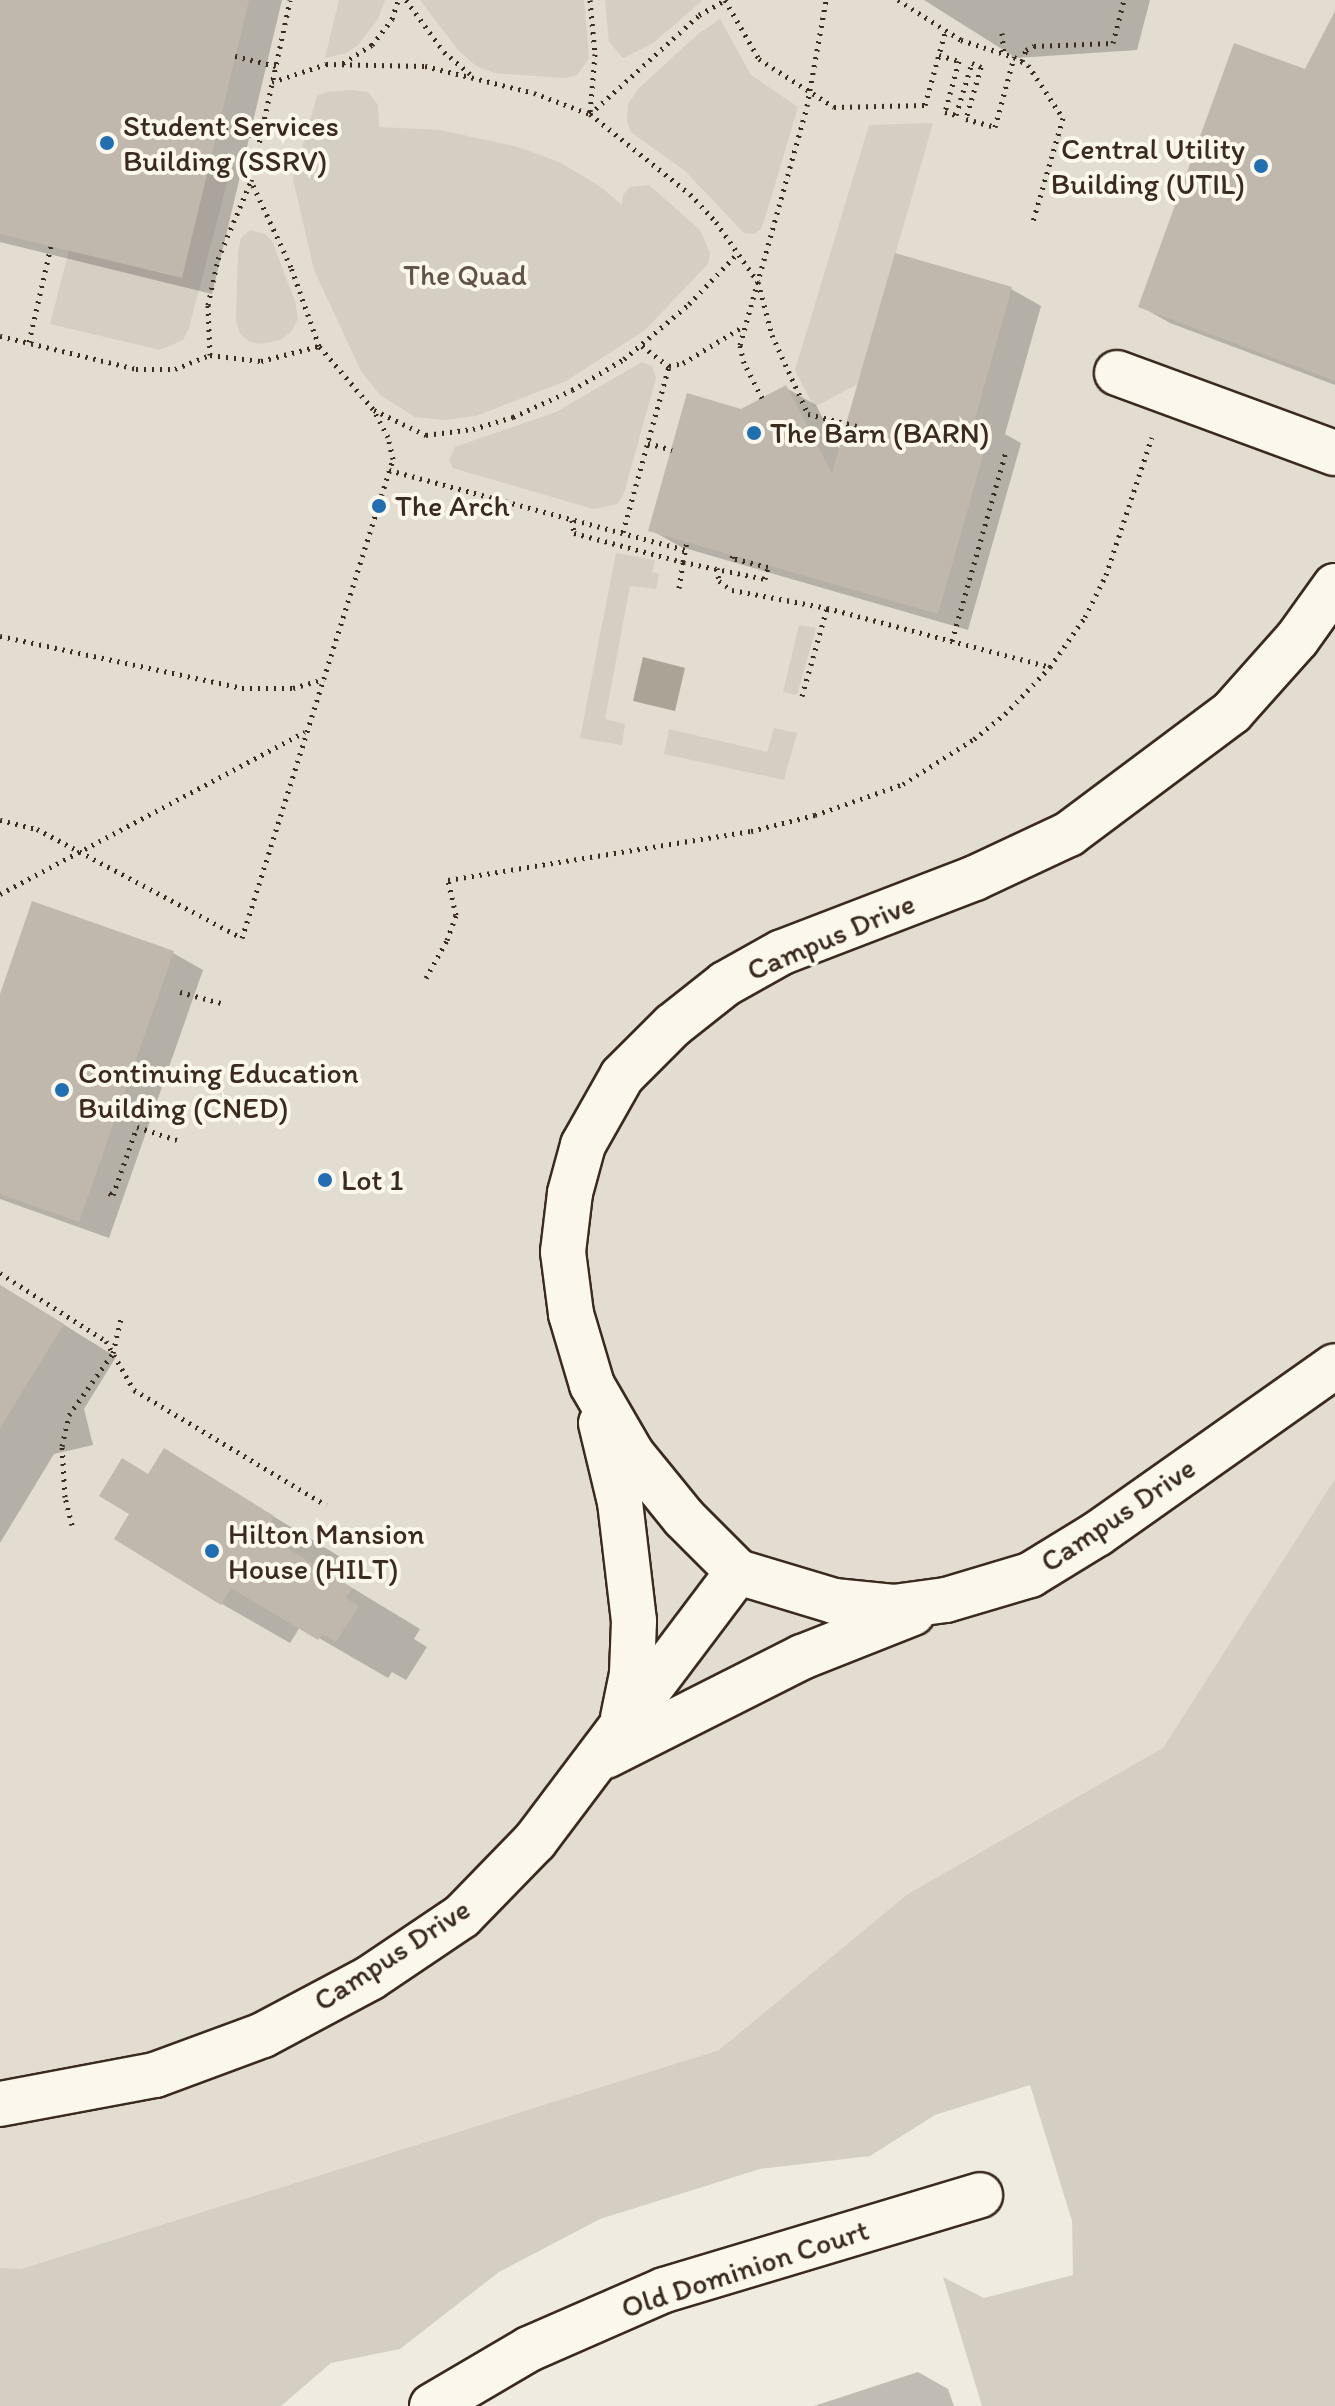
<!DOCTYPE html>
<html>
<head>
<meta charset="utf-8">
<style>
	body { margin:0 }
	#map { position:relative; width:1335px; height:2406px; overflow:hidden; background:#f0ebe0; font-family:Itim,sans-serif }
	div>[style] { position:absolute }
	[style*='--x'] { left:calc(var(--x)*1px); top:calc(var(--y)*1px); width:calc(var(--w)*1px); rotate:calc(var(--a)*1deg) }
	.built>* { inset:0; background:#e2dcd1 }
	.green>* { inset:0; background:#d5cec3 }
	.water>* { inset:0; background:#aca397 }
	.shadow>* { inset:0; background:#0003 }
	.building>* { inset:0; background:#c0b8ad }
	.path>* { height:5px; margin-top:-2.5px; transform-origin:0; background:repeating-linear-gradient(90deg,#3b2a1e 0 2px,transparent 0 8px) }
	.roads { filter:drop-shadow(2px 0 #3b2a1e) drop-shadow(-2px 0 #3b2a1e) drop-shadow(0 2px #3b2a1e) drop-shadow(0 -2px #3b2a1e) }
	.minor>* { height:44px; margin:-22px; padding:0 22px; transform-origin:22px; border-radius:22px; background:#fbf7ec }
	.dots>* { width:22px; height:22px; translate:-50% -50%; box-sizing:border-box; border:4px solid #fbf7ec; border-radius:50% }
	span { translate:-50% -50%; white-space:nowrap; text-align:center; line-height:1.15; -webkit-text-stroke:8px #fbf7ec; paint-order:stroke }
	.poi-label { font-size:30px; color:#3b2a1e }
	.left { translate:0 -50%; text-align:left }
	.right { translate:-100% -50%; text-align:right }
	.park-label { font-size:30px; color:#625347 }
	.street-label { font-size:30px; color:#3b2a1e }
</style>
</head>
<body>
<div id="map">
	<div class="built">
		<div style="clip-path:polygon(0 0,1335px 0,1335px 1857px,0 2275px)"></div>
	</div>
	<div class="green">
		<div style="clip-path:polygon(339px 0,385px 0,378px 19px,358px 45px,346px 53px,325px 58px)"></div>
		<div style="clip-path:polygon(420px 0,584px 0,589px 58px,577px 75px,565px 78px,494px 73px,476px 66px,458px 50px)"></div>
		<div style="clip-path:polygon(605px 0,700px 0,702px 1px,653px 43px,623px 58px,609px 42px)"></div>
		<div style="clip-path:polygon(720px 19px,751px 75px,798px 107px,765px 218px,761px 229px,754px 234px,744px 233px,685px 171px,631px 132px,627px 121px,628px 104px,639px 88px,698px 34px)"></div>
		<div style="clip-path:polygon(352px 90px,368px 92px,378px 105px,379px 127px,440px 130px,518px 147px,559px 162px,598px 185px,622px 205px,623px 195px,630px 187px,649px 185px,700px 230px,710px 253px,708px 264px,645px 330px,566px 381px,476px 416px,444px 420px,415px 417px,380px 395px,361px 371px,314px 270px,293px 179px,317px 96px,327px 92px)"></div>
		<div style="clip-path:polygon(933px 123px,858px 384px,814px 407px,795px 370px,869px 125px)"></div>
		<div style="clip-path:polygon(210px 159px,232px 164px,189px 328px,183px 340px,160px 350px,50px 324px,69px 251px)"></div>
		<div style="clip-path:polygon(250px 230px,265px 234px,272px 241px,295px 301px,298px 319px,291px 332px,280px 340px,261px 344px,250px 342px,240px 334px,236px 320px,238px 252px,241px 238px)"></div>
		<div style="clip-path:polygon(642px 362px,652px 366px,656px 378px,624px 493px,618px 504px,593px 509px,453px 468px,449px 460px,455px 447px,556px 412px)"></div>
		<div style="clip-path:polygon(616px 553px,655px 560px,652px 572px,659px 574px,656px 589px,630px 586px,605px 719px,625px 724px,622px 745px,580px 738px)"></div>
		<div style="clip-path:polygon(799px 625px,816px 628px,797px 695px,783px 692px)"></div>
		<div style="clip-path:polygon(774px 728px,797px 733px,784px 780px,664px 754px,669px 729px,767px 752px)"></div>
		<div style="clip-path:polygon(1335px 1479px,1335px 2406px,982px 2406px,943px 2277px,984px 2298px,1073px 2275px,1072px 2221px,1030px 2085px,935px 2115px,870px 2156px,760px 2169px,600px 2219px,499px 2272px,400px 2349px,331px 2363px,281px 2406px,0 2406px,0 2268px,20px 2269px,719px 2050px,908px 1894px,1163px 1748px)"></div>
	</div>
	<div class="water">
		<div style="clip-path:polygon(643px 657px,685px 668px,675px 711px,633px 701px)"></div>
	</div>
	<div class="shadow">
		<div style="clip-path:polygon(0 0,282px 0,212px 294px,0 242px)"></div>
		<div style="clip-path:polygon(924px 0,1150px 0,1137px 50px,1016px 58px)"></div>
		<div style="clip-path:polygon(1335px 67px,1335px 385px,1170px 323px,1140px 306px,1306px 71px)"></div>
		<div style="clip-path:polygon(1011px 289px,1041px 306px,1005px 434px,1021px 443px,968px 630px,681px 547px,651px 530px,741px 411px,786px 388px,816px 405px,840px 451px)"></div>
		<div style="clip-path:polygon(173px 953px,203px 970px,109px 1238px,0 1199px,0 1000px)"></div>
		<div style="clip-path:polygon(0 1285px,116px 1357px,84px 1409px,93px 1445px,54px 1454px,0 1543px)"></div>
		<div style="clip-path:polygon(164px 1450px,342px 1558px,331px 1575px,420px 1629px,414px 1639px,427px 1647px,406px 1680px,392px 1672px,388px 1678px,300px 1627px,290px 1643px,222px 1604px,132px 1513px)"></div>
		<div style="clip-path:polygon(918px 2372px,948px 2389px,954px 2406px,814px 2406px)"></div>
	</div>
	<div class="building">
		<div style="clip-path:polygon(0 0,249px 0,182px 278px,0 234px)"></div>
		<div style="clip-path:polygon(1335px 11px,1335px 381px,1138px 307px,1234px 43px,1305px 69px)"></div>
		<div style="clip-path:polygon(895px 253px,1012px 287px,975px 419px,992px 424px,938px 614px,648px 531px,687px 393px,741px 409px,786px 385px,832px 473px)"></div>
		<div style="clip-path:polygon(32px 901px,174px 951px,79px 1222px,0 1194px,0 994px)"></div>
		<div style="clip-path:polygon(0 1285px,64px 1324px,0 1428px)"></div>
		<div style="clip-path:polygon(164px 1448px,274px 1516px,264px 1534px,352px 1588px,346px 1598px,359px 1606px,336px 1642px,322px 1634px,318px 1640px,231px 1588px,221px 1605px,114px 1539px,129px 1514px,99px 1496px,122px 1458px,148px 1474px)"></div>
	</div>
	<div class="path">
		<div style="--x:406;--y:0;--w:64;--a:53.8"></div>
		<div style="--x:444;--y:52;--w:34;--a:40"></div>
		<div style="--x:590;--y:0;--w:54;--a:84.7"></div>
		<div style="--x:595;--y:54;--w:60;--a:94.8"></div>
		<div style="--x:725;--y:0;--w:68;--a:60"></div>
		<div style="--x:759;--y:59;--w:89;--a:32.6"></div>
		<div style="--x:834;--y:107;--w:91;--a:-1.3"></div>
		<div style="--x:925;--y:105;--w:75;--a:-74.5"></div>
		<div style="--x:898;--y:0;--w:75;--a:32.4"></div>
		<div style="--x:961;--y:40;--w:56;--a:17.8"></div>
		<div style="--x:1014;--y:57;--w:16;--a:30"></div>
		<div style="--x:1028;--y:65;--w:64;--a:56.6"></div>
		<div style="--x:1063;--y:118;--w:111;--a:106.2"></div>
		<div style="--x:1002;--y:33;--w:21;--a:85"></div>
		<div style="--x:939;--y:55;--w:21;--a:17"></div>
		<div style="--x:959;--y:61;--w:53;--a:105.4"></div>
		<div style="--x:945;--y:112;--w:11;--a:15"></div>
		<div style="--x:956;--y:115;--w:54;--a:-72.9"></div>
		<div style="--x:972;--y:63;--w:10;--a:24"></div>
		<div style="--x:981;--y:67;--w:54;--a:106.1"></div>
		<div style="--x:966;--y:119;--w:30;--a:15"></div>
		<div style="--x:995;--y:127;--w:73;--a:-74.8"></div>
		<div style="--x:235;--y:56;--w:42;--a:13.7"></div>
		<div style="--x:1022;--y:61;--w:12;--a:-70"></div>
		<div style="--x:1026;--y:50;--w:9;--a:-27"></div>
		<div style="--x:1034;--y:46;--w:79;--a:-2.2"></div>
		<div style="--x:1113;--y:43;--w:44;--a:-75.7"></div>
		<div style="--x:343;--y:63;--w:34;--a:-32"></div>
		<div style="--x:372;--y:45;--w:33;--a:-52"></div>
		<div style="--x:392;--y:19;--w:20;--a:-72"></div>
		<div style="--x:272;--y:82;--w:57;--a:-18.4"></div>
		<div style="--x:326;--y:64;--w:99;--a:1.2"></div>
		<div style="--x:425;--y:66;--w:112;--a:13.9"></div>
		<div style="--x:534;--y:93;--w:60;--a:20.6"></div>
		<div style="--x:590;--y:114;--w:128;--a:38.7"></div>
		<div style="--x:690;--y:194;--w:38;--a:47"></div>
		<div style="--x:716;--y:222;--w:73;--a:55"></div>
		<div style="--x:758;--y:282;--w:55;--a:75.2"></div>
		<div style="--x:772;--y:335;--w:87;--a:65.5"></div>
		<div style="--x:808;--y:414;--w:50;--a:13.8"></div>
		<div style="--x:590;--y:114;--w:147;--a:-42.2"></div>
		<div style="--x:699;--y:15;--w:30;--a:-30"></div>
		<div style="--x:218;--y:127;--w:44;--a:13.1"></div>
		<div style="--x:0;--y:336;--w:140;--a:13.6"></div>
		<div style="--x:136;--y:369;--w:39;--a:0"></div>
		<div style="--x:175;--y:369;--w:38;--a:-22"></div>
		<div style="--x:210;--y:355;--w:50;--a:-92.3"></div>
		<div style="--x:208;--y:305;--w:47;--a:-77.7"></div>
		<div style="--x:218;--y:259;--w:85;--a:-67.1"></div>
		<div style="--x:251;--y:181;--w:185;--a:-77.8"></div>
		<div style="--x:29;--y:342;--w:98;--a:-77.1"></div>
		<div style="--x:642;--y:346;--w:34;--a:37"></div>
		<div style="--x:210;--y:355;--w:51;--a:6.7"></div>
		<div style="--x:261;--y:361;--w:60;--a:-14.5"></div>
		<div style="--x:762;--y:398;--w:39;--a:-117"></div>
		<div style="--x:744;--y:363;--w:18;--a:-103"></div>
		<div style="--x:740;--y:345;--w:248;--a:-74.3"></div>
		<div style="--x:807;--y:106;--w:108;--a:-79.8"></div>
		<div style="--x:374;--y:410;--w:58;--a:25.7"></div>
		<div style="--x:426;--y:435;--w:47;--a:-7.3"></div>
		<div style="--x:473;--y:429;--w:42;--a:-16.7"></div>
		<div style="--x:513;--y:417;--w:65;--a:-24.6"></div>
		<div style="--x:572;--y:390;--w:61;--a:-30.8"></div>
		<div style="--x:624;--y:359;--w:85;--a:-40.2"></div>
		<div style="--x:689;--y:304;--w:69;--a:-46.2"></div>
		<div style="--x:648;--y:443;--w:25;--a:16"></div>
		<div style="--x:389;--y:470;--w:308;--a:15.1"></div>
		<div style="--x:572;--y:520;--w:13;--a:81"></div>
		<div style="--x:574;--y:533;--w:113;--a:14.9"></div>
		<div style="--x:683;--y:562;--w:20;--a:-79"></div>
		<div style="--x:623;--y:532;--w:172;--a:-74.5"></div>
		<div style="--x:669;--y:366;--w:14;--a:-12"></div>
		<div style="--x:683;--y:363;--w:69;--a:-31.4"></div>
		<div style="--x:717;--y:568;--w:13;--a:81"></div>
		<div style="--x:719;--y:581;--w:16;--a:35"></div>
		<div style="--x:732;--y:590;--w:97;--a:10.7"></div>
		<div style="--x:827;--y:608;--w:231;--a:14.8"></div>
		<div style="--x:679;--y:588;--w:26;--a:-81"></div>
		<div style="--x:683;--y:562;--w:84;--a:11.7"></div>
		<div style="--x:765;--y:579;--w:12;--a:-76"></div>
		<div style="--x:768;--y:567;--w:37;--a:-166"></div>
		<div style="--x:732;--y:558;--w:3;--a:-72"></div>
		<div style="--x:0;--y:636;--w:248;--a:12.1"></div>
		<div style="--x:242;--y:688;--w:51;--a:0"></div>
		<div style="--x:293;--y:688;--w:32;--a:-16"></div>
		<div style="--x:952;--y:641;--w:197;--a:-74.1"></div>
		<div style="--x:802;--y:696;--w:91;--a:-74.1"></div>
		<div style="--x:0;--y:820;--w:38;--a:14"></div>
		<div style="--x:37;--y:829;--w:232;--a:28"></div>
		<div style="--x:242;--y:938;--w:502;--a:-72.5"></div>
		<div style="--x:393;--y:459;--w:23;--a:-103"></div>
		<div style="--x:388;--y:437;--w:32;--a:-118"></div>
		<div style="--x:373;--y:409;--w:83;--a:-130.6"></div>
		<div style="--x:319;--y:346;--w:84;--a:-109.5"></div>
		<div style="--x:291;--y:267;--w:95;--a:-114.9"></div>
		<div style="--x:0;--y:894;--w:345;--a:-28"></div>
		<div style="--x:426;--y:978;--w:43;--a:-61.1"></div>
		<div style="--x:447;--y:940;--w:27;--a:-70"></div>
		<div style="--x:456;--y:915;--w:36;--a:-103"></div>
		<div style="--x:448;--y:880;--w:307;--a:-9.2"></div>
		<div style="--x:751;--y:831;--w:66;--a:-14"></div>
		<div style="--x:815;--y:815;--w:93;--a:-19.4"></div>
		<div style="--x:903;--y:784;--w:84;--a:-32.4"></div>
		<div style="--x:974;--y:739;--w:40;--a:-39"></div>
		<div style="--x:1005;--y:714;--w:65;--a:-46.2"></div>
		<div style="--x:1050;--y:667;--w:61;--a:-55"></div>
		<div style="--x:1085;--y:617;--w:47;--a:-63.4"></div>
		<div style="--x:1106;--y:575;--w:145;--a:-71.6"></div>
		<div style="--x:180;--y:992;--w:42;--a:15"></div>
		<div style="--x:109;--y:1193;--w:4;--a:27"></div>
		<div style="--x:113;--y:1195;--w:72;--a:-70.6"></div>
		<div style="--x:137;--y:1127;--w:42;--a:18"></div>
		<div style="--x:0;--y:1273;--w:126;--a:32.7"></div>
		<div style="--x:106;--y:1341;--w:56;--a:60.3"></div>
		<div style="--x:134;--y:1390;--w:224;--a:30.9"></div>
		<div style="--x:72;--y:1525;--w:29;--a:-104"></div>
		<div style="--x:65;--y:1497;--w:51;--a:-93.4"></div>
		<div style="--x:62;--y:1446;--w:32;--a:-77"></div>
		<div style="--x:69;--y:1415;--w:76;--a:-54.6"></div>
		<div style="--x:113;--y:1353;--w:35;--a:-77"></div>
	</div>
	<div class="roads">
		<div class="minor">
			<div style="--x:1117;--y:373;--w:232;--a:20.2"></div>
			<div style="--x:1335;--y:586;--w:65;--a:125.6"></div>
			<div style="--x:1297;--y:639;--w:98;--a:131.7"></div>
			<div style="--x:1232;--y:712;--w:204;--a:143.2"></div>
			<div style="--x:1069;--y:834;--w:104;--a:154.9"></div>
			<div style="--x:975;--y:878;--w:207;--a:159"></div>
			<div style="--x:782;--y:952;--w:65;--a:150.7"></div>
			<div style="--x:725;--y:984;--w:66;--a:141.7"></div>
			<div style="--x:673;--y:1025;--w:72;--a:135"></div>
			<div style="--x:622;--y:1076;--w:79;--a:119.5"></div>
			<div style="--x:583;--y:1145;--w:50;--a:105.2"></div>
			<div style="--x:570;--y:1193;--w:59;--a:96.8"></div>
			<div style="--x:563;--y:1252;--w:63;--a:82.6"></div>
			<div style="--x:571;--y:1314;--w:74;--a:73.5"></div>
			<div style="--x:592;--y:1385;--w:80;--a:59.9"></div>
			<div style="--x:632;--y:1454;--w:82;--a:50.9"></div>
			<div style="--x:684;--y:1518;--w:76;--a:45"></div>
			<div style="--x:738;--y:1572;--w:100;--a:16.8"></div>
			<div style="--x:834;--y:1601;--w:60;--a:5.7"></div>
			<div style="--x:894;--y:1607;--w:52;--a:-7.7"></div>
			<div style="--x:946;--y:1600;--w:88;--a:-16.6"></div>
			<div style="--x:1030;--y:1575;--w:79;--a:-31.5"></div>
			<div style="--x:1097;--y:1534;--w:291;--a:-35.2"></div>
			<div style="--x:601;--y:1423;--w:81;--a:76.5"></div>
			<div style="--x:620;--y:1502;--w:120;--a:83.3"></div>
			<div style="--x:634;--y:1621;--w:53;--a:92.2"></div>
			<div style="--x:632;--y:1674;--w:45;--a:101.6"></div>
			<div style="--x:606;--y:1756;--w:220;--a:-26.8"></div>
			<div style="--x:802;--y:1657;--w:119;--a:-21.6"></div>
			<div style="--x:0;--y:2104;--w:158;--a:-10.6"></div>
			<div style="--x:155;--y:2075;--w:115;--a:-20.3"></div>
			<div style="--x:263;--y:2035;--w:121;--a:-28"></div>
			<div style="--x:370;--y:1978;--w:111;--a:-34"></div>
			<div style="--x:462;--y:1916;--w:105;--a:-45.8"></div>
			<div style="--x:535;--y:1841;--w:337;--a:-53"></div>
			<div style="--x:432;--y:2406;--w:113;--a:-30.4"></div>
			<div style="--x:529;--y:2349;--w:147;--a:-23.6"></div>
			<div style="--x:664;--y:2290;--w:330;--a:-16.7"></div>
		</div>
	</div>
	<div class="dots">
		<div style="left:107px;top:143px;background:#1f6fb2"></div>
		<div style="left:1261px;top:166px;background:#1f6fb2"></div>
		<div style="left:754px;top:433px;background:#1f6fb2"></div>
		<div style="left:379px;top:506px;background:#1f6fb2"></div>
		<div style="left:62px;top:1090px;background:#1f6fb2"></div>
		<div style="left:325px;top:1180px;background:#1f6fb2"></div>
		<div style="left:212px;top:1551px;background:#1f6fb2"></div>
	</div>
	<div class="poi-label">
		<span class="left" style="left:123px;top:143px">Student Services<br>Building (SSRV)</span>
		<span class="right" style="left:1245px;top:166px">Central Utility<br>Building (UTIL)</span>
		<span class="left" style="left:770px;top:433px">The Barn (BARN)</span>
		<span class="left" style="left:395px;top:506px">The Arch</span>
		<span class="left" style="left:78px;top:1090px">Continuing Education<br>Building (CNED)</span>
		<span class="left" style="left:341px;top:1180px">Lot 1</span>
		<span class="left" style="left:228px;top:1551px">Hilton Mansion<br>House (HILT)</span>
	</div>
	<div class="park-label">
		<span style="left:465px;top:275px">The Quad</span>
	</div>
	<div class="street-label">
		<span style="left:831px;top:937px;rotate:-23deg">Campus Drive</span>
		<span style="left:1118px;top:1515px;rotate:-34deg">Campus Drive</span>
		<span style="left:392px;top:1955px;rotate:-33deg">Campus Drive</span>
		<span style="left:745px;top:2269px;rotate:-18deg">Old Dominion Court</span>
	</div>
</div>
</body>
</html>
